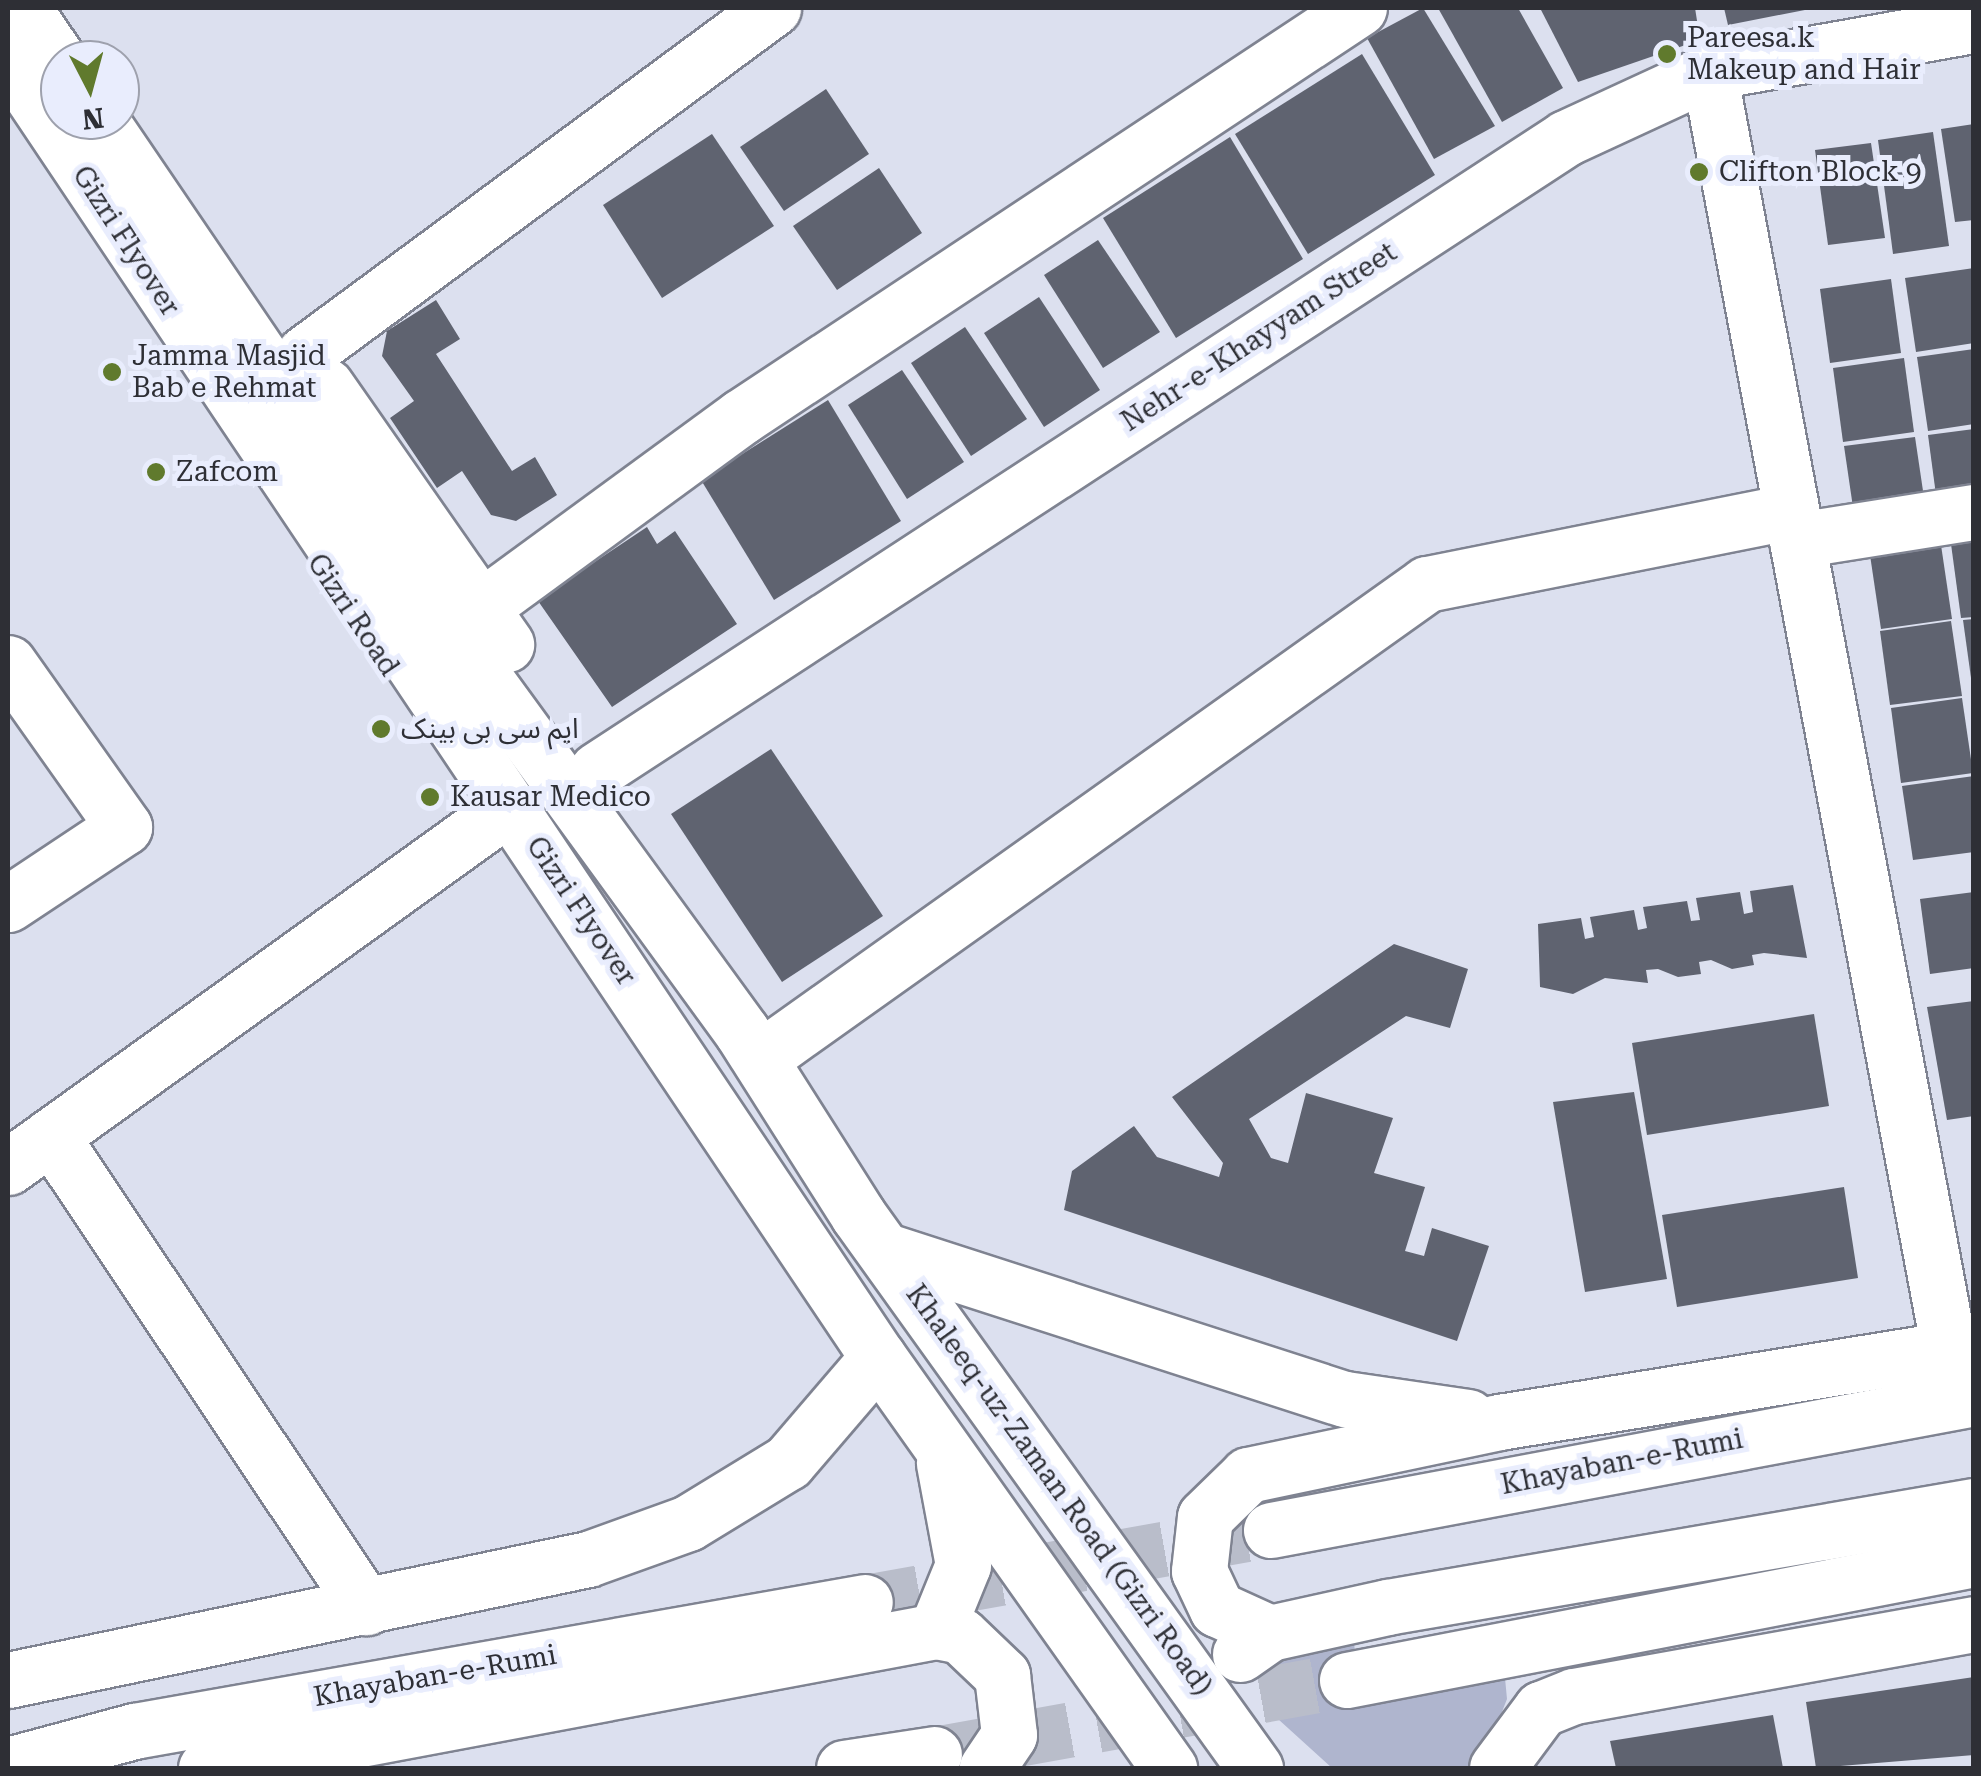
<!DOCTYPE html>
<html>
<head>
<meta charset="utf-8">
<style>
	body { margin:0 }
	#map { position:relative; width:1981px; height:1776px; overflow:hidden; background:#dce0ef; font-family:"Roboto Serif","Noto Sans Arabic",serif }
	div>[style] { position:absolute }
	[style*='--x'] { left:calc(var(--x)*1px); top:calc(var(--y)*1px); width:calc(var(--w)*1px); rotate:calc(var(--a)*1deg) }
	.green>* { inset:0; background:#afb5ce }
	.building>* { inset:0; background:#5f6370 }
	.major-tunnel>* { height:55px; margin-top:-27.5px; transform-origin:0; background:repeating-linear-gradient(90deg,#b9bdca 0 55px,transparent 0 83px) }
	.roads { filter:drop-shadow(2px 0 #7f8391) drop-shadow(-2px 0 #7f8391) drop-shadow(0 2px #7f8391) drop-shadow(0 -2px #7f8391) }
	.minor>* { height:55px; margin:-27.5px; padding:0 27.5px; transform-origin:27.5px; border-radius:27.5px; background:#fff }
	.major>* { height:55px; margin:-27.5px; padding:0 27.5px; transform-origin:27.5px; border-radius:27.5px; background:#fff }
	.dots>* { width:28px; height:28px; translate:-50% -50%; box-sizing:border-box; border:5px solid #e9edfd; border-radius:50% }
	span { translate:-50% -50%; white-space:nowrap; text-align:center; line-height:1.15; -webkit-text-stroke:10px #e9edfd; paint-order:stroke }
	.poi-label { font-size:28px; color:#2e2f35 }
	.left { translate:0 -50%; text-align:left }
	.street-label { font-size:28px; color:#2e2f35 }
	.frame { position:absolute; inset:0; border:10px solid #2e2f35; pointer-events:none }
	.north { position:absolute; left:40px; top:40px; width:100px; height:100px; box-sizing:border-box; background:#e9edfd; border:2px solid #9ea1ad; border-radius:50%; rotate:174deg; font-size:28px; font-weight:700; line-height:40px; text-align:center; color:#2e2f35 }
	.north::after { content:''; display:block; margin:auto; width:35px; height:45px; background:#607a2d; clip-path:polygon(50% 0,100% 100%,50% 72%,0 100%) }
</style>
</head>
<body>
<div id="map">
	<div class="green">
		<div style="clip-path:polygon(1353px 1634px,1361px 1705px,1505px 1678px,1507px 1699px,1480px 1768px,1332px 1768px,1267px 1709px,1269px 1665px)"></div>
	</div>
	<div class="building">
		<div style="clip-path:polygon(1423px 8px,1495px 126px,1434px 159px,1367px 38px)"></div>
		<div style="clip-path:polygon(1438px 8px,1518px 8px,1563px 88px,1502px 122px)"></div>
		<div style="clip-path:polygon(1540px 8px,1695px 8px,1700px 40px,1578px 82px)"></div>
		<div style="clip-path:polygon(1724px 8px,1810px 8px,1810px 9px,1728px 25px)"></div>
		<div style="clip-path:polygon(1362px 54px,1435px 175px,1308px 254px,1235px 134px)"></div>
		<div style="clip-path:polygon(826px 89px,869px 154px,784px 211px,740px 147px)"></div>
		<div style="clip-path:polygon(1974px 124px,1974px 220px,1955px 222px,1941px 129px)"></div>
		<div style="clip-path:polygon(1933px 132px,1949px 246px,1893px 254px,1878px 140px)"></div>
		<div style="clip-path:polygon(712px 134px,774px 226px,662px 298px,603px 205px)"></div>
		<div style="clip-path:polygon(1230px 137px,1303px 259px,1176px 338px,1103px 218px)"></div>
		<div style="clip-path:polygon(1871px 143px,1885px 238px,1828px 245px,1815px 150px)"></div>
		<div style="clip-path:polygon(879px 168px,922px 233px,837px 290px,793px 226px)"></div>
		<div style="clip-path:polygon(1098px 240px,1160px 332px,1103px 368px,1044px 275px)"></div>
		<div style="clip-path:polygon(1974px 268px,1974px 343px,1916px 352px,1905px 278px)"></div>
		<div style="clip-path:polygon(1891px 279px,1901px 353px,1830px 363px,1820px 289px)"></div>
		<div style="clip-path:polygon(1039px 297px,1100px 390px,1044px 427px,984px 333px)"></div>
		<div style="clip-path:polygon(436px 300px,460px 339px,436px 354px,512px 471px,535px 457px,557px 495px,516px 521px,491px 515px,462px 471px,437px 488px,390px 418px,414px 401px,382px 356px,387px 331px)"></div>
		<div style="clip-path:polygon(965px 327px,1027px 419px,971px 456px,911px 363px)"></div>
		<div style="clip-path:polygon(1974px 349px,1974px 424px,1928px 431px,1917px 357px)"></div>
		<div style="clip-path:polygon(1904px 358px,1914px 432px,1843px 442px,1833px 368px)"></div>
		<div style="clip-path:polygon(902px 370px,964px 462px,907px 499px,848px 405px)"></div>
		<div style="clip-path:polygon(828px 400px,901px 521px,774px 600px,701px 480px)"></div>
		<div style="clip-path:polygon(1974px 429px,1974px 505px,1938px 510px,1928px 435px)"></div>
		<div style="clip-path:polygon(1915px 437px,1926px 511px,1855px 521px,1844px 446px)"></div>
		<div style="clip-path:polygon(647px 527px,657px 544px,675px 531px,737px 624px,612px 707px,529px 588px,568px 561px,578px 573px)"></div>
		<div style="clip-path:polygon(1974px 541px,1974px 617px,1961px 618px,1951px 544px)"></div>
		<div style="clip-path:polygon(1941px 545px,1952px 619px,1881px 629px,1870px 555px)"></div>
		<div style="clip-path:polygon(1974px 619px,1974px 678px,1971px 678px,1963px 620px)"></div>
		<div style="clip-path:polygon(1951px 621px,1962px 696px,1890px 705px,1880px 631px)"></div>
		<div style="clip-path:polygon(1962px 698px,1973px 773px,1901px 783px,1891px 708px)"></div>
		<div style="clip-path:polygon(771px 749px,883px 916px,782px 982px,671px 814px)"></div>
		<div style="clip-path:polygon(1974px 776px,1974px 852px,1913px 860px,1902px 786px)"></div>
		<div style="clip-path:polygon(1793px 885px,1807px 958px,1764px 953px,1752px 955px,1754px 965px,1732px 969px,1711px 960px,1699px 962px,1701px 974px,1678px 977px,1658px 969px,1646px 970px,1648px 983px,1605px 978px,1573px 994px,1540px 987px,1538px 924px,1581px 918px,1585px 939px,1594px 937px,1590px 917px,1634px 910px,1638px 930px,1647px 928px,1643px 907px,1687px 901px,1691px 921px,1700px 920px,1696px 898px,1740px 892px,1744px 914px,1753px 912px,1750px 891px)"></div>
		<div style="clip-path:polygon(1974px 892px,1974px 968px,1930px 974px,1920px 899px)"></div>
		<div style="clip-path:polygon(1394px 944px,1468px 969px,1450px 1028px,1406px 1016px,1249px 1119px,1271px 1158px,1288px 1163px,1306px 1093px,1393px 1118px,1374px 1173px,1425px 1187px,1405px 1251px,1424px 1256px,1432px 1228px,1489px 1246px,1457px 1341px,1064px 1210px,1072px 1171px,1134px 1126px,1157px 1157px,1219px 1177px,1223px 1163px,1172px 1097px)"></div>
		<div style="clip-path:polygon(1974px 1001px,1974px 1116px,1947px 1120px,1927px 1007px)"></div>
		<div style="clip-path:polygon(1814px 1014px,1829px 1106px,1647px 1135px,1632px 1043px)"></div>
		<div style="clip-path:polygon(1634px 1092px,1667px 1279px,1585px 1292px,1553px 1102px)"></div>
		<div style="clip-path:polygon(1844px 1187px,1858px 1278px,1677px 1307px,1662px 1215px)"></div>
		<div style="clip-path:polygon(1974px 1677px,1974px 1755px,1816px 1768px,1806px 1702px)"></div>
		<div style="clip-path:polygon(1773px 1715px,1783px 1768px,1616px 1768px,1610px 1741px)"></div>
	</div>
	<div class="major-tunnel">
		<div style="--x:865;--y:1602;--w:412;--a:-10.1"></div>
		<div style="--x:934;--y:1754;--w:420;--a:-10.2"></div>
	</div>
	<div class="roads">
		<div class="minor">
			<div style="--x:1709;--y:72;--w:1299;--a:79.36"></div>
			<div style="--x:304;--y:354;--w:583;--a:-36.42"></div>
			<div style="--x:1797;--y:540;--w:179;--a:-9"></div>
			<div style="--x:480;--y:608;--w:323;--a:-36.2"></div>
			<div style="--x:741;--y:417;--w:741;--a:-33.5"></div>
			<div style="--x:8;--y:663;--w:201;--a:54.7"></div>
			<div style="--x:124;--y:827;--w:139;--a:146.4"></div>
			<div style="--x:597;--y:770;--w:1157;--a:-33.11"></div>
			<div style="--x:1566;--y:138;--w:157;--a:-24.8"></div>
			<div style="--x:1709;--y:72;--w:269;--a:-10.1"></div>
			<div style="--x:776;--y:1047;--w:799;--a:-35.42"></div>
			<div style="--x:1427;--y:584;--w:371;--a:-11.3"></div>
			<div style="--x:51;--y:1136;--w:567;--a:56.23"></div>
			<div style="--x:8;--y:1167;--w:591;--a:-35.71"></div>
			<div style="--x:1497;--y:1768;--w:74;--a:-53.3"></div>
			<div style="--x:1541;--y:1709;--w:35;--a:-22"></div>
			<div style="--x:1574;--y:1696;--w:406;--a:-10.2"></div>
		</div>
		<div class="major">
			<div style="--x:23;--y:8;--w:65;--a:55.6"></div>
			<div style="--x:8;--y:60;--w:1562;--a:56.15"></div>
			<div style="--x:878;--y:1357;--w:504;--a:54.7"></div>
			<div style="--x:100;--y:120;--w:543;--a:55.81"></div>
			<div style="--x:405;--y:569;--w:573;--a:53.95"></div>
			<div style="--x:742;--y:1032;--w:217;--a:57.6"></div>
			<div style="--x:858;--y:1215;--w:681;--a:54.33"></div>
			<div style="--x:326;--y:386;--w:315;--a:55.1"></div>
			<div style="--x:886;--y:1251;--w:482;--a:17.9"></div>
			<div style="--x:1345;--y:1399;--w:124;--a:8.3"></div>
			<div style="--x:1271;--y:1530;--w:715;--a:-10.63"></div>
			<div style="--x:936;--y:1631;--w:71;--a:-67.8"></div>
			<div style="--x:963;--y:1565;--w:104;--a:-100.6"></div>
			<div style="--x:1270;--y:1633;--w:58;--a:-155.6"></div>
			<div style="--x:1217;--y:1609;--w:42;--a:-115.3"></div>
			<div style="--x:1199;--y:1571;--w:54;--a:-83.7"></div>
			<div style="--x:1205;--y:1517;--w:60;--a:-44.3"></div>
			<div style="--x:1248;--y:1475;--w:257;--a:-11.9"></div>
			<div style="--x:1499;--y:1422;--w:481;--a:-9.2"></div>
			<div style="--x:1240;--y:1654;--w:37;--a:-35"></div>
			<div style="--x:1270;--y:1633;--w:120;--a:-12.5"></div>
			<div style="--x:1387;--y:1607;--w:596;--a:-9.76"></div>
			<div style="--x:8;--y:1680;--w:592;--a:-11.78"></div>
			<div style="--x:588;--y:1559;--w:106;--a:-19.8"></div>
			<div style="--x:688;--y:1523;--w:117;--a:-31.4"></div>
			<div style="--x:788;--y:1462;--w:138;--a:-49.4"></div>
			<div style="--x:1347;--y:1680;--w:639;--a:-10.92"></div>
			<div style="--x:8;--y:1765;--w:131;--a:-15.1"></div>
			<div style="--x:134;--y:1731;--w:742;--a:-10.01"></div>
			<div style="--x:206;--y:1768;--w:743;--a:-10.63"></div>
			<div style="--x:936;--y:1631;--w:25;--a:11"></div>
			<div style="--x:961;--y:1636;--w:57;--a:43.6"></div>
			<div style="--x:1002;--y:1675;--w:60;--a:83.3"></div>
			<div style="--x:1009;--y:1735;--w:40;--a:124"></div>
			<div style="--x:844;--y:1768;--w:91;--a:-8.8"></div>
		</div>
	</div>
	<div class="dots">
		<div style="left:1667px;top:54px;background:#607a2d"></div>
		<div style="left:1699px;top:172px;background:#607a2d"></div>
		<div style="left:112px;top:372px;background:#607a2d"></div>
		<div style="left:156px;top:472px;background:#607a2d"></div>
		<div style="left:381px;top:729px;background:#607a2d"></div>
		<div style="left:430px;top:797px;background:#607a2d"></div>
	</div>
	<div class="poi-label">
		<span class="left" style="left:1687px;top:54px">Pareesa.k<br>Makeup and Hair</span>
		<span class="left" style="left:1719px;top:172px">Clifton Block 9</span>
		<span class="left" style="left:132px;top:372px">Jamma Masjid<br>Bab e Rehmat</span>
		<span class="left" style="left:176px;top:472px">Zafcom</span>
		<span class="left" style="left:401px;top:729px">ایم سی بی بینک</span>
		<span class="left" style="left:450px;top:797px">Kausar Medico</span>
	</div>
	<div class="street-label">
		<span style="left:126px;top:241px;rotate:57deg">Gizri Flyover</span>
		<span style="left:1259px;top:337px;rotate:-33deg">Nehr-e-Khayyam Street</span>
		<span style="left:353px;top:615px;rotate:56deg">Gizri Road</span>
		<span style="left:581px;top:911px;rotate:56deg">Gizri Flyover</span>
		<span style="left:1622px;top:1462px;rotate:-11deg">Khayaban-e-Rumi</span>
		<span style="left:1059px;top:1490px;rotate:54deg">Khaleeq-uz-Zaman Road (Gizri Road)</span>
		<span style="left:435px;top:1676px;rotate:-10deg">Khayaban-e-Rumi</span>
	</div>
	<div class="frame"></div>
	<div class="north">N</div>
</div>
</body>
</html>
